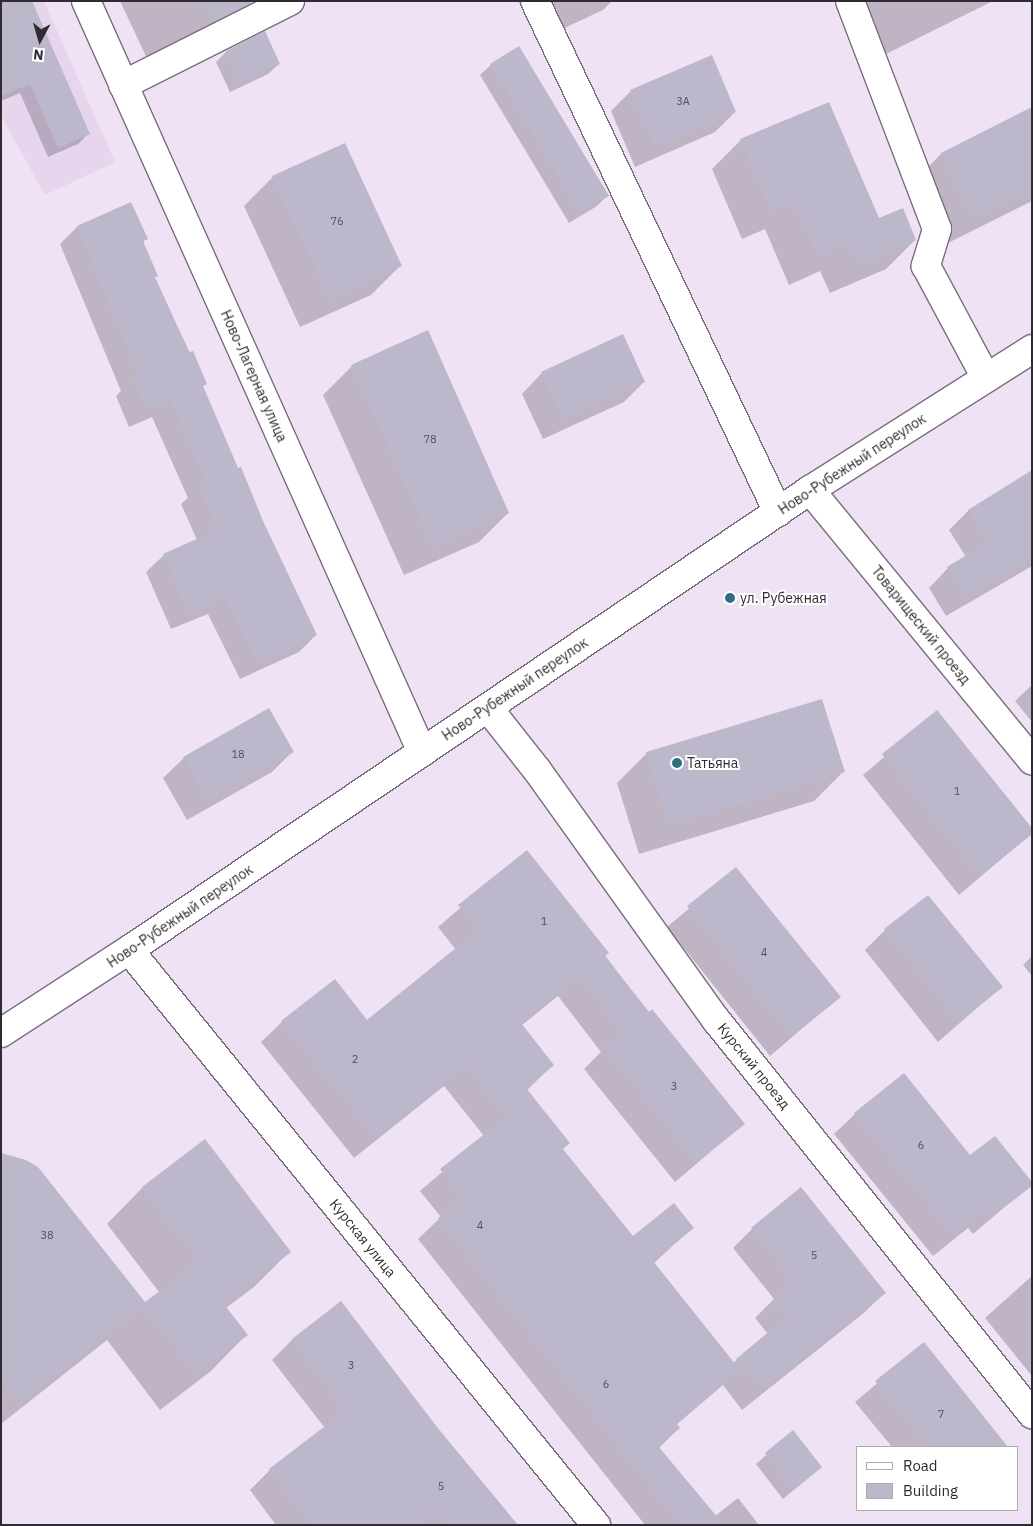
<!DOCTYPE html>
<html>
<head>
<meta charset="utf-8">
<style>
	body { margin:0 }
	#map { position:relative; width:1033px; height:1526px; overflow:hidden; background:#efe2f4; font-family:"IBM Plex Sans",sans-serif }
	div>[style] { position:absolute }
	[style*='--x'] { left:calc(var(--x)*1px); top:calc(var(--y)*1px); width:calc(var(--w)*1px); rotate:calc(var(--a)*1deg) }
	.built>* { inset:0; background:#e7d5ee }
	.shadow>* { inset:0; background:#0003 }
	.building>* { inset:0; background:#bcb7cb }
	.roads { filter:drop-shadow(1px 0 #796d7d) drop-shadow(-1px 0 #796d7d) drop-shadow(0 1px #796d7d) drop-shadow(0 -1px #796d7d) }
	.minor>* { height:28px; margin:-14px; padding:0 14px; transform-origin:14px; border-radius:14px; background:#fff }
	.dots>* { width:14px; height:14px; translate:-50% -50%; box-sizing:border-box; border:2px solid #fff; border-radius:50% }
	span { translate:-50% -50%; white-space:nowrap; text-align:center; line-height:1.15; -webkit-text-stroke:4px #fff; paint-order:stroke }
	.number-label { font-size:11px; color:#534e58 }
	.number-label span { -webkit-text-stroke-width:0 }
	.street-label { font-size:14px; color:#302b32 }
	.poi-label { font-size:14px; color:#302b32 }
	.left { translate:0 -50%; text-align:left }
	.frame { position:absolute; inset:0; border:2px solid #302b32; pointer-events:none }
	.legend { position:absolute; left:856px; top:1446px; width:162px; height:65px; box-sizing:border-box; background:#fff; border:1px solid #acaaad; margin:0; padding:6px 9px; list-style:none; font-size:15px; color:#302b32 }
	.legend li { display:flex; align-items:center; gap:10px; height:25px }
	.legend b { width:25px; border:1px solid #acaaad }
	.north { position:absolute; left:15px; top:15px; width:50px; height:50px; -webkit-text-stroke:4px #fff; paint-order:stroke; rotate:186deg; font-size:14px; font-weight:700; line-height:20px; text-align:center; color:#302b32 }
	.north::after { content:''; display:block; margin:auto; width:18px; height:22px; background:#302b32; clip-path:polygon(50% 0,100% 100%,50% 72%,0 100%) }
</style>
</head>
<body>
<div id="map">
	<div class="built">
		<div style="clip-path:polygon(1px 1px,44px 1px,115px 162px,45px 195px,1px 116px)"></div>
	</div>
	<div class="shadow">
		<div style="clip-path:polygon(1px 1px,88px 134px,78px 144px,48px 157px,20px 93px,1px 101px)"></div>
		<div style="clip-path:polygon(120px 1px,253px 1px,219px 35px,151px 67px)"></div>
		<div style="clip-path:polygon(544px 1px,612px 1px,603px 10px,558px 31px)"></div>
		<div style="clip-path:polygon(860px 1px,993px 1px,886px 54px)"></div>
		<div style="clip-path:polygon(226px 52px,279px 64px,268px 74px,230px 92px,216px 62px)"></div>
		<div style="clip-path:polygon(491px 65px,607px 196px,597px 206px,569px 223px,480px 75px)"></div>
		<div style="clip-path:polygon(631px 91px,735px 112px,715px 132px,635px 167px,611px 111px)"></div>
		<div style="clip-path:polygon(1032px 108px,1032px 201px,944px 245px,912px 183px,941px 154px)"></div>
		<div style="clip-path:polygon(741px 140px,878px 220px,915px 240px,886px 269px,830px 293px,820px 271px,789px 285px,765px 229px,742px 239px,712px 169px)"></div>
		<div style="clip-path:polygon(273px 177px,400px 266px,371px 295px,300px 327px,244px 206px)"></div>
		<div style="clip-path:polygon(77px 227px,146px 239px,142px 243px,156px 276px,154px 278px,205px 384px,202px 388px,262px 522px,316px 635px,299px 652px,240px 679px,208px 614px,171px 629px,146px 572px,164px 555px,197px 540px,181px 504px,188px 498px,152px 417px,129px 427px,116px 396px,121px 391px,60px 244px)"></div>
		<div style="clip-path:polygon(352px 366px,508px 513px,479px 542px,404px 575px,323px 395px)"></div>
		<div style="clip-path:polygon(542px 373px,644px 382px,624px 402px,543px 439px,522px 394px)"></div>
		<div style="clip-path:polygon(1032px 471px,1032px 566px,946px 616px,929px 588px,948px 568px,966px 557px,949px 530px,968px 511px)"></div>
		<div style="clip-path:polygon(1032px 685px,1032px 722px,1015px 701px)"></div>
		<div style="clip-path:polygon(821px 701px,843px 772px,814px 801px,639px 854px,617px 783px,646px 754px)"></div>
		<div style="clip-path:polygon(937px 712px,1032px 833px,959px 895px,863px 775px)"></div>
		<div style="clip-path:polygon(292px 752px,272px 772px,187px 820px,163px 778px,184px 758px)"></div>
		<div style="clip-path:polygon(527px 851px,648px 1013px,743px 1124px,675px 1182px,584px 1069px,601px 1052px,558px 996px,521px 1026px,553px 1065px,526px 1091px,562px 1150px,632px 1238px,692px 1228px,653px 1264px,733px 1363px,768px 1334px,755px 1318px,774px 1299px,733px 1248px,752px 1229px,884px 1293px,865px 1312px,742px 1410px,723px 1385px,676px 1425px,679px 1428px,659px 1448px,715px 1516px,738px 1498px,759px 1525px,645px 1525px,418px 1239px,441px 1217px,420px 1191px,484px 1136px,444px 1086px,354px 1158px,261px 1042px,282px 1022px,367px 1021px,456px 950px,438px 927px)"></div>
		<div style="clip-path:polygon(736px 869px,839px 997px,770px 1056px,667px 927px)"></div>
		<div style="clip-path:polygon(885px 930px,1001px 987px,938px 1042px,865px 950px)"></div>
		<div style="clip-path:polygon(1032px 956px,1032px 976px,1023px 965px)"></div>
		<div style="clip-path:polygon(855px 1114px,1032px 1184px,973px 1234px,968px 1228px,933px 1256px,834px 1134px)"></div>
		<div style="clip-path:polygon(205px 1141px,290px 1251px,254px 1287px,226px 1308px,246px 1335px,211px 1371px,160px 1410px,107px 1340px,1px 1424px,1px 1159px,145px 1303px,159px 1292px,107px 1224px,142px 1188px)"></div>
		<div style="clip-path:polygon(1032px 1276px,1032px 1376px,985px 1318px)"></div>
		<div style="clip-path:polygon(341px 1303px,436px 1427px,517px 1525px,276px 1525px,250px 1490px,270px 1470px,325px 1428px,272px 1360px,292px 1340px)"></div>
		<div style="clip-path:polygon(924px 1344px,1006px 1447px,892px 1447px,855px 1402px)"></div>
		<div style="clip-path:polygon(793px 1432px,821px 1467px,783px 1499px,756px 1464px)"></div>
	</div>
	<div class="building">
		<div style="clip-path:polygon(1px 1px,32px 1px,90px 134px,58px 148px,30px 84px,1px 96px)"></div>
		<div style="clip-path:polygon(202px 1px,250px 1px,251px 3px,212px 23px)"></div>
		<div style="clip-path:polygon(265px 31px,280px 64px,241px 83px,226px 51px)"></div>
		<div style="clip-path:polygon(519px 46px,609px 196px,580px 213px,490px 64px)"></div>
		<div style="clip-path:polygon(712px 55px,736px 112px,655px 147px,630px 90px)"></div>
		<div style="clip-path:polygon(829px 102px,879px 218px,903px 208px,916px 240px,859px 265px,850px 243px,818px 257px,794px 201px,771px 211px,740px 139px)"></div>
		<div style="clip-path:polygon(1032px 107px,1032px 188px,973px 217px,941px 153px)"></div>
		<div style="clip-path:polygon(345px 143px,402px 266px,329px 299px,272px 176px)"></div>
		<div style="clip-path:polygon(131px 202px,148px 239px,143px 241px,158px 276px,155px 277px,189px 352px,193px 351px,207px 384px,203px 386px,238px 468px,241px 467px,263px 521px,317px 635px,257px 663px,225px 597px,188px 613px,163px 554px,217px 530px,198px 486px,206px 482px,170px 400px,147px 410px,132px 377px,138px 375px,77px 226px)"></div>
		<div style="clip-path:polygon(428px 330px,509px 513px,433px 547px,351px 365px)"></div>
		<div style="clip-path:polygon(623px 334px,645px 382px,563px 420px,541px 372px)"></div>
		<div style="clip-path:polygon(1032px 470px,1032px 560px,966px 597px,947px 567px,988px 542px,968px 510px)"></div>
		<div style="clip-path:polygon(822px 699px,845px 772px,668px 826px,646px 752px)"></div>
		<div style="clip-path:polygon(269px 708px,294px 752px,208px 800px,183px 757px)"></div>
		<div style="clip-path:polygon(937px 710px,1032px 828px,1032px 834px,980px 876px,882px 754px)"></div>
		<div style="clip-path:polygon(527px 850px,609px 953px,605px 956px,649px 1012px,652px 1009px,745px 1124px,696px 1163px,604px 1047px,623px 1032px,579px 977px,521px 1023px,554px 1065px,526px 1088px,570px 1143px,563px 1149px,633px 1236px,674px 1203px,694px 1228px,653px 1261px,740px 1370px,676px 1423px,680px 1428px,658px 1446px,724px 1525px,681px 1525px,438px 1218px,463px 1198px,440px 1169px,506px 1117px,466px 1067px,376px 1138px,281px 1021px,335px 979px,367px 1020px,478px 930px,458px 905px)"></div>
		<div style="clip-path:polygon(736px 867px,841px 997px,791px 1037px,687px 906px)"></div>
		<div style="clip-path:polygon(928px 895px,1003px 987px,959px 1022px,884px 929px)"></div>
		<div style="clip-path:polygon(904px 1073px,970px 1155px,995px 1136px,1032px 1182px,1032px 1186px,994px 1215px,989px 1208px,954px 1237px,854px 1113px)"></div>
		<div style="clip-path:polygon(205px 1139px,291px 1252px,223px 1303px,248px 1335px,196px 1375px,143px 1306px,20px 1403px,1px 1379px,1px 1153px,26px 1160px,38px 1167px,145px 1302px,199px 1262px,142px 1187px)"></div>
		<div style="clip-path:polygon(801px 1187px,886px 1293px,762px 1391px,736px 1359px,788px 1316px,773px 1298px,794px 1282px,751px 1228px)"></div>
		<div style="clip-path:polygon(341px 1301px,437px 1427px,518px 1525px,446px 1525px,435px 1512px,419px 1525px,311px 1525px,269px 1469px,346px 1410px,292px 1339px)"></div>
		<div style="clip-path:polygon(924px 1342px,1008px 1447px,928px 1447px,875px 1381px)"></div>
		<div style="clip-path:polygon(793px 1430px,822px 1467px,794px 1490px,765px 1453px)"></div>
	</div>
	<div class="roads">
		<div class="minor">
			<div style="--x:86;--y:1;--w:823;--a:65.9"></div>
			<div style="--x:535;--y:1;--w:566;--a:64.57"></div>
			<div style="--x:850;--y:1;--w:244;--a:69.1"></div>
			<div style="--x:937;--y:229;--w:39;--a:107"></div>
			<div style="--x:926;--y:266;--w:127;--a:61.8"></div>
			<div style="--x:123;--y:85;--w:187;--a:-26.7"></div>
			<div style="--x:810;--y:490;--w:350;--a:50.6"></div>
			<div style="--x:488;--y:708;--w:79;--a:51.7"></div>
			<div style="--x:537;--y:770;--w:309;--a:54.4"></div>
			<div style="--x:717;--y:1021;--w:504;--a:51.29"></div>
			<div style="--x:129;--y:950;--w:741;--a:50.92"></div>
			<div style="--x:1;--y:1033;--w:153;--a:-33"></div>
			<div style="--x:129;--y:950;--w:822;--a:-34.04"></div>
			<div style="--x:810;--y:490;--w:263;--a:-32.4"></div>
		</div>
	</div>
	<div class="dots">
		<div style="left:730px;top:598px;background:#2f6e83"></div>
		<div style="left:677px;top:763px;background:#2f6e83"></div>
	</div>
	<div class="number-label">
		<span style="left:683px;top:101px">3А</span>
		<span style="left:337px;top:221px">76</span>
		<span style="left:430px;top:439px">78</span>
		<span style="left:238px;top:754px">18</span>
		<span style="left:957px;top:791px">1</span>
		<span style="left:544px;top:921px">1</span>
		<span style="left:764px;top:952px">4</span>
		<span style="left:355px;top:1059px">2</span>
		<span style="left:674px;top:1086px">3</span>
		<span style="left:921px;top:1145px">6</span>
		<span style="left:480px;top:1225px">4</span>
		<span style="left:47px;top:1235px">38</span>
		<span style="left:814px;top:1255px">5</span>
		<span style="left:351px;top:1365px">3</span>
		<span style="left:606px;top:1384px">6</span>
		<span style="left:941px;top:1414px">7</span>
		<span style="left:441px;top:1486px">5</span>
	</div>
	<div class="street-label">
		<span style="left:254px;top:376px;rotate:66deg">Ново-Лагерная улица</span>
		<span style="left:852px;top:464px;rotate:-33deg">Ново-Рубежный переулок</span>
		<span style="left:921px;top:625px;rotate:51deg">Товарищеский проезд</span>
		<span style="left:515px;top:689px;rotate:-34deg">Ново-Рубежный переулок</span>
		<span style="left:180px;top:916px;rotate:-34deg">Ново-Рубежный переулок</span>
		<span style="left:754px;top:1066px;rotate:51deg">Курский проезд</span>
		<span style="left:363px;top:1238px;rotate:51deg">Курская улица</span>
	</div>
	<div class="poi-label">
		<span class="left" style="left:740px;top:598px">ул. Рубежная</span>
		<span class="left" style="left:687px;top:763px">Татьяна</span>
	</div>
	<div class="frame"></div>
	<ul class="legend">
	<li><b style="height:6px;background:#fff"></b>Road</li>
	<li><b style="height:14px;background:#bcb7cb"></b>Building</li>
	</ul>
	<div class="north">N</div>
</div>
</body>
</html>
